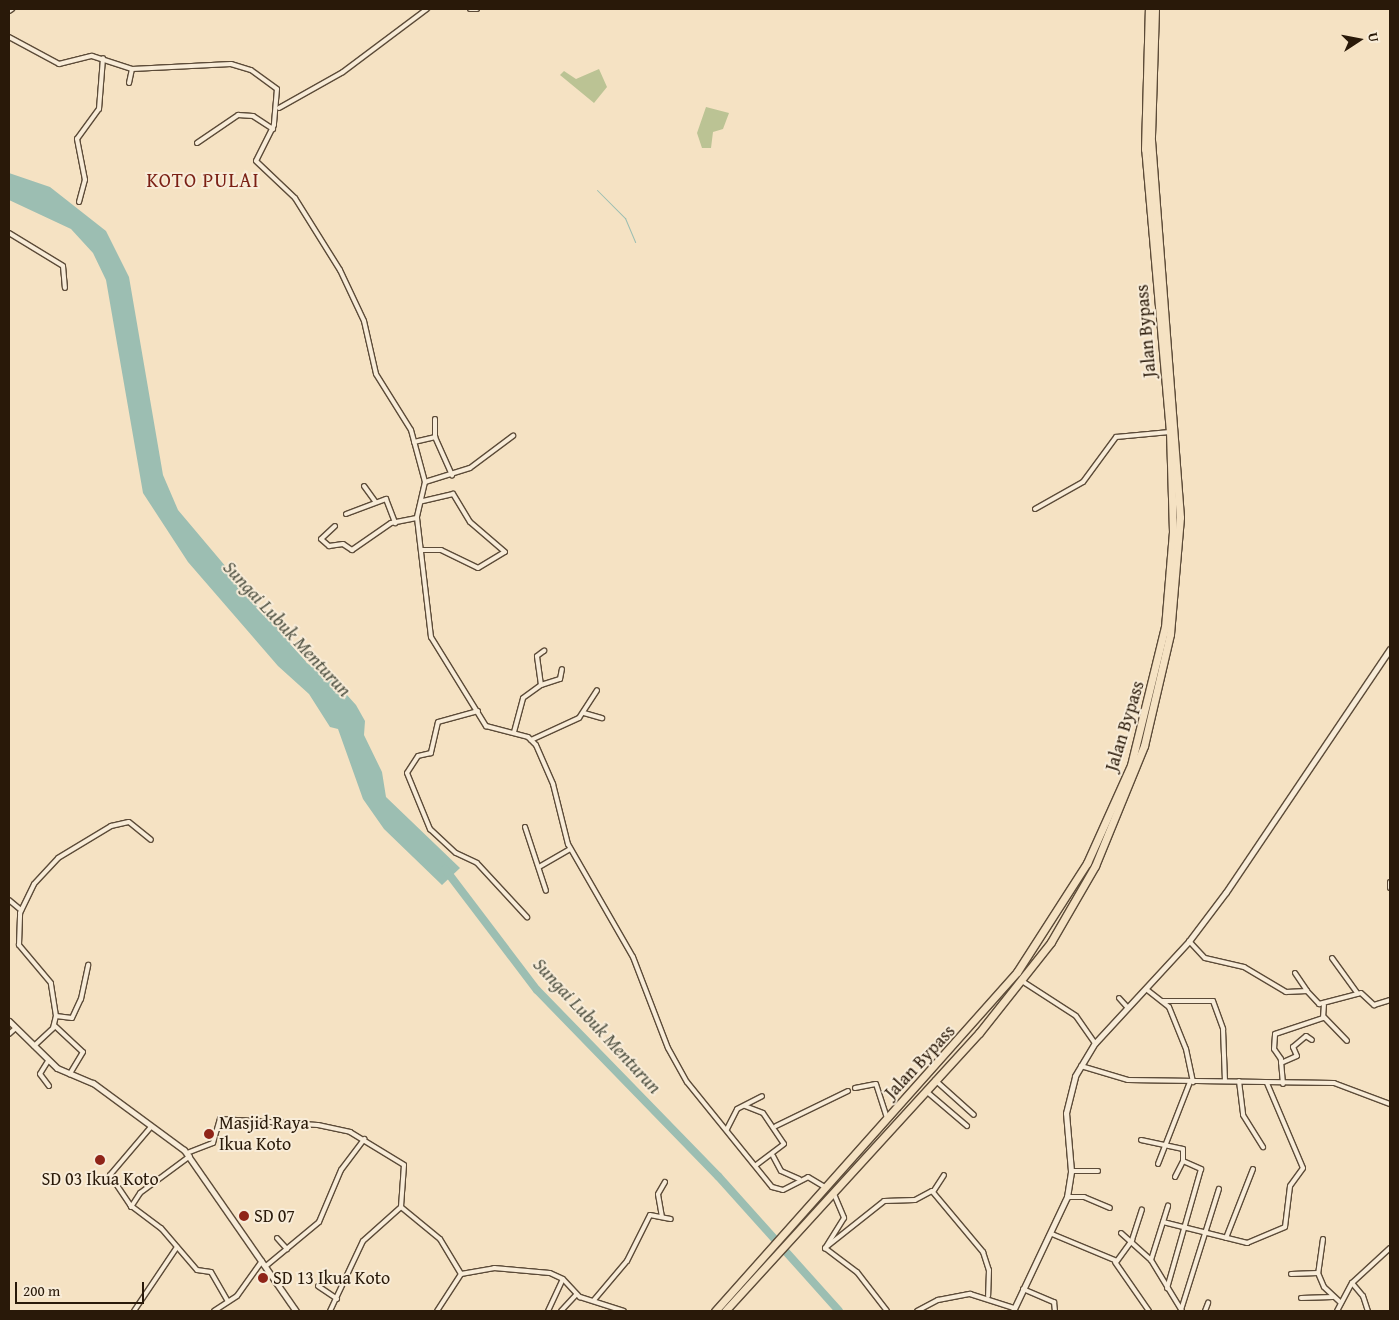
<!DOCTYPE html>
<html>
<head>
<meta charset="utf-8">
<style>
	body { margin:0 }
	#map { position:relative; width:1399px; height:1320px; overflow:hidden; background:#f5e2c3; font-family:"Gentium Book Plus",serif }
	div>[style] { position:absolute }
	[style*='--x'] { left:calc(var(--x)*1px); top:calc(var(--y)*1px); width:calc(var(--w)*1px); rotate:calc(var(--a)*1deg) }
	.green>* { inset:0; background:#bbc394 }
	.water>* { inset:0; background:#9cbeb2 }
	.stream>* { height:1px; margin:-0.5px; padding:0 0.5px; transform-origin:0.5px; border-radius:0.5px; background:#9cbeb2 }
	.river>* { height:8px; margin:-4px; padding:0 4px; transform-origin:4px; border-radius:4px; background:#9cbeb2 }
	.roads { filter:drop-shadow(1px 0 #5c4b38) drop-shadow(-1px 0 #5c4b38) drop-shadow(0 1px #5c4b38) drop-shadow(0 -1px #5c4b38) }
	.street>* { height:4px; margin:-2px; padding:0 2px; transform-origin:2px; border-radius:2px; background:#f8ecd8 }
	.secondary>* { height:5px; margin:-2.5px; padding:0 2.5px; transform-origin:2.5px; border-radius:2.5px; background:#f8ecd8 }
	.highway>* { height:7px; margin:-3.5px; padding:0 3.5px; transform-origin:3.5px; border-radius:3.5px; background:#f5e2c3 }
	.dots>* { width:14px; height:14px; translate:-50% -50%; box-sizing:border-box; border:2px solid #f8ecd8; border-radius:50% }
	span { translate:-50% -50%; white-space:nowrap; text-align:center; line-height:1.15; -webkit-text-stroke:4px #f8ecd8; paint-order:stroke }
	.street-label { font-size:18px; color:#291909 }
	.poi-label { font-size:18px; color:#291909 }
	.left { translate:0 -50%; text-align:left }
	.water-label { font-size:19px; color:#515344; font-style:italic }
	.quarter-label { font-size:20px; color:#7a1f14; letter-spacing:1px }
	.frame { position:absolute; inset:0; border:10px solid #291909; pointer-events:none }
	.north { position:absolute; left:1334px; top:15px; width:50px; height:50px; -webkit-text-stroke:4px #f8ecd8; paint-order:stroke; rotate:79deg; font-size:14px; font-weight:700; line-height:20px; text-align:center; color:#291909 }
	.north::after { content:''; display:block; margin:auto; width:18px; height:22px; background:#291909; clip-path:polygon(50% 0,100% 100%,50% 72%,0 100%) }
	.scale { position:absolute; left:15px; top:1282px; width:129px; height:22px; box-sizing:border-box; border:2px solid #291909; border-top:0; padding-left:6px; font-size:15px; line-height:18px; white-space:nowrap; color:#291909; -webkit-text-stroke:4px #f8ecd8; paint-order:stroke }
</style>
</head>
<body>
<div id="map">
	<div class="green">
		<div style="clip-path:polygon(599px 69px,607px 87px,594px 103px,560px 75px,564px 71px,576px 79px)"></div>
		<div style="clip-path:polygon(706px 107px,729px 113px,723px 129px,713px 132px,711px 148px,702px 148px,697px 133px)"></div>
	</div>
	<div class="water">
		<div style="clip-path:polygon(9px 173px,50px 187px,106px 231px,129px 277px,163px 475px,178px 510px,308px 664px,329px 675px,356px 705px,365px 721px,364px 735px,382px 772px,386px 797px,460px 868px,442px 885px,384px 829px,363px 799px,338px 729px,330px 727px,309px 694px,278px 666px,188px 562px,143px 493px,106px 280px,93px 253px,71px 229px,9px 200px)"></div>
	</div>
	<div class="stream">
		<div style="--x:597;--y:190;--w:40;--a:45"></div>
		<div style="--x:625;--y:218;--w:26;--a:67"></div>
	</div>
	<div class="river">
		<div style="--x:445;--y:869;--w:152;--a:52.8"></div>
		<div style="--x:537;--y:990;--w:260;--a:45.8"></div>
		<div style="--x:718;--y:1176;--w:181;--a:48.1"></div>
	</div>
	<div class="roads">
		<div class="street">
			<div style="--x:470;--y:9;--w:7;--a:0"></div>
			<div style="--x:9;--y:11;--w:4;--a:-34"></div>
			<div style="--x:9;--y:37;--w:57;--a:28.4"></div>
			<div style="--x:59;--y:64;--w:34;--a:-14"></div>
			<div style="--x:92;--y:56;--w:42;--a:18"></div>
			<div style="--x:132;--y:69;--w:99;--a:-2.9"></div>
			<div style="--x:231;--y:64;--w:21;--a:17"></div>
			<div style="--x:251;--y:70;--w:32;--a:36"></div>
			<div style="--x:277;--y:89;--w:36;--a:95"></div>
			<div style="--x:274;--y:125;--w:40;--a:116.6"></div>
			<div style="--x:256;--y:161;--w:54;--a:43.5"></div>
			<div style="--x:295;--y:198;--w:85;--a:58"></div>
			<div style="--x:340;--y:270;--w:56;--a:64.8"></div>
			<div style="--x:364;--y:321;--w:54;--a:77.2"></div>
			<div style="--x:376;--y:374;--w:66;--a:58"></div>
			<div style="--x:411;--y:430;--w:54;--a:74.9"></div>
			<div style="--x:425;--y:482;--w:37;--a:103"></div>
			<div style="--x:417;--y:518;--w:120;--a:83.3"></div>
			<div style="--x:431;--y:637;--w:105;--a:58.3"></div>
			<div style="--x:486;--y:726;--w:43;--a:14.7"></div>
			<div style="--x:528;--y:737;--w:11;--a:45"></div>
			<div style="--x:536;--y:745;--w:43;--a:66.4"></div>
			<div style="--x:553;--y:784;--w:62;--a:76"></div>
			<div style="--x:568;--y:844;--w:130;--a:60.1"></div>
			<div style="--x:633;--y:957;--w:97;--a:69"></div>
			<div style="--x:668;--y:1048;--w:39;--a:61"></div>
			<div style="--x:687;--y:1082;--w:135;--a:51"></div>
			<div style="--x:772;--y:1187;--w:11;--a:15"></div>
			<div style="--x:783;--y:1190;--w:28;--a:-27"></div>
			<div style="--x:808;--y:1177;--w:21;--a:31"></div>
			<div style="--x:129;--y:83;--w:14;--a:-78"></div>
			<div style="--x:279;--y:108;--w:73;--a:-29.4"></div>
			<div style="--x:343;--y:72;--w:105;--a:-36.9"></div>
			<div style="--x:197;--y:143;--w:50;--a:-34.3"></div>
			<div style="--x:238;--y:115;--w:15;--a:4"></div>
			<div style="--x:253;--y:116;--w:24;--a:33"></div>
			<div style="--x:79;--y:202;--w:23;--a:-75"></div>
			<div style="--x:85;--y:180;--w:42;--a:-101"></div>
			<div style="--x:77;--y:139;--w:37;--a:-54"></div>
			<div style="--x:99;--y:109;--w:51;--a:-85.5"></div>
			<div style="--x:9;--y:233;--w:63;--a:31.4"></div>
			<div style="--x:63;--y:266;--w:22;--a:85"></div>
			<div style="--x:435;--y:437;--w:18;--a:-90"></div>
			<div style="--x:414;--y:442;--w:22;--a:-13"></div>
			<div style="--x:435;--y:437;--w:42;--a:65.9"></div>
			<div style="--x:425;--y:482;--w:47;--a:-17.3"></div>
			<div style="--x:470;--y:468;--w:54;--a:-36.7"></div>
			<div style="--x:364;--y:486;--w:19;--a:54"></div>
			<div style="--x:1035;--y:509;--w:55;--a:-29.4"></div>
			<div style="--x:1083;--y:482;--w:56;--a:-53.7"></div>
			<div style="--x:1116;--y:437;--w:54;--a:-5.3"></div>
			<div style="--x:346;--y:514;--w:43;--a:-20.6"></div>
			<div style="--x:386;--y:499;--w:26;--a:69"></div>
			<div style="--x:335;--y:526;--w:19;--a:137"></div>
			<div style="--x:321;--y:539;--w:11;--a:41"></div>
			<div style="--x:329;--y:546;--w:14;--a:-8"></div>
			<div style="--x:343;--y:544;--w:11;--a:34"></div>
			<div style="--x:352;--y:550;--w:47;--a:-34.7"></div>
			<div style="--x:391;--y:523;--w:26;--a:-11"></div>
			<div style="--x:421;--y:550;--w:20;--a:0"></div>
			<div style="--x:441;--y:550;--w:41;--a:25.9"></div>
			<div style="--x:478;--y:568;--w:31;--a:-31"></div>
			<div style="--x:505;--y:552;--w:46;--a:-139.4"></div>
			<div style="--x:470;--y:522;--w:33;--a:-121"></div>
			<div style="--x:453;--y:494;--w:32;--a:167"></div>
			<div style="--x:541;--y:685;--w:20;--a:-18"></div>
			<div style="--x:560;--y:679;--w:10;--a:-79"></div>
			<div style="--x:478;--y:711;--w:41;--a:164.6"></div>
			<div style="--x:438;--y:722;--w:32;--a:103"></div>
			<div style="--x:431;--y:753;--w:13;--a:167"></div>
			<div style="--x:418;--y:756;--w:20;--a:123"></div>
			<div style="--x:407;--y:773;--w:61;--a:67.7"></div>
			<div style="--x:430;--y:829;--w:35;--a:43"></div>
			<div style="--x:456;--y:853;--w:23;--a:25"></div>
			<div style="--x:477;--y:863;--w:74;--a:47.2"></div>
			<div style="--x:584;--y:713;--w:19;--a:16"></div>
			<div style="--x:514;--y:732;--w:35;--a:-75"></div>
			<div style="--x:523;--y:698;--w:22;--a:-36"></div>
			<div style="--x:541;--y:685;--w:29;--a:-98"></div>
			<div style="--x:537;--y:656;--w:9;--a:-36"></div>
			<div style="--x:531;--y:740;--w:53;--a:-24.6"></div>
			<div style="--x:579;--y:718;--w:33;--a:-57"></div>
			<div style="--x:525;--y:827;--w:67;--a:71.8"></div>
			<div style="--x:539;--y:867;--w:36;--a:-30"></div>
			<div style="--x:1390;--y:882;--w:6;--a:90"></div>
			<div style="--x:9;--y:900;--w:16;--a:40"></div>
			<div style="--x:1189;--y:941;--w:23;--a:47"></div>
			<div style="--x:1205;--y:958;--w:40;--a:13"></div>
			<div style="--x:1244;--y:967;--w:49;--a:30.8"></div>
			<div style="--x:1286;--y:992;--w:21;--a:-3"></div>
			<div style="--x:1307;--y:991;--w:18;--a:47"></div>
			<div style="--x:1319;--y:1004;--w:43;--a:-14.7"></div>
			<div style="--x:1361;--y:993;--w:18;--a:43"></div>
			<div style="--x:1374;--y:1005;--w:17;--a:-17"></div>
			<div style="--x:1332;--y:958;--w:44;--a:54.2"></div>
			<div style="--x:1295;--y:973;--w:22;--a:56"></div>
			<div style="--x:1022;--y:981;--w:64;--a:32.9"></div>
			<div style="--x:1076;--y:1016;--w:33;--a:55"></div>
			<div style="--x:1146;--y:989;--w:29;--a:38"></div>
			<div style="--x:1169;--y:1007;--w:45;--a:68"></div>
			<div style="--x:1186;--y:1049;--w:34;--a:78"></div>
			<div style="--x:1119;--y:998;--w:13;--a:48"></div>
			<div style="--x:1162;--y:1001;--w:51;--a:0"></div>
			<div style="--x:1213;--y:1001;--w:30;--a:70"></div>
			<div style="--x:1223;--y:1029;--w:52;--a:87.8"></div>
			<div style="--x:56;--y:1016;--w:16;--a:7"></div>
			<div style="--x:72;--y:1018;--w:21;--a:-65"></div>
			<div style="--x:81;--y:999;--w:35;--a:-78"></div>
			<div style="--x:1324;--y:1017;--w:33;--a:46"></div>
			<div style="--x:55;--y:1026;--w:38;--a:43"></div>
			<div style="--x:83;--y:1052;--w:26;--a:121"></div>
			<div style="--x:9;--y:1034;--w:9;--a:-41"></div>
			<div style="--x:34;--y:1046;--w:26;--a:-43"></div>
			<div style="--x:53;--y:1028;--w:12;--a:-76"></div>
			<div style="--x:56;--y:1016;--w:33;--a:-99"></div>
			<div style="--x:51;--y:983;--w:50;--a:-130.1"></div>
			<div style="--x:19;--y:945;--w:32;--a:-88"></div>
			<div style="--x:20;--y:913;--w:32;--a:-64"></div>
			<div style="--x:34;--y:884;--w:35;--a:-47"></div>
			<div style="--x:58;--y:858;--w:62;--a:-31.1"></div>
			<div style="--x:111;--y:826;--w:18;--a:-13"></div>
			<div style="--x:129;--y:822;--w:28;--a:39"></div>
			<div style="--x:48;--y:1061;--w:15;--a:122"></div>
			<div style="--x:40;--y:1074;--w:15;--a:53"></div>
			<div style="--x:1281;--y:1063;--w:17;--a:-24"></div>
			<div style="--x:1297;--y:1056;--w:10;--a:-114"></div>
			<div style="--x:1293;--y:1047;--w:17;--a:-40"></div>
			<div style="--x:1306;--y:1036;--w:7;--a:34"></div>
			<div style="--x:1081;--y:1066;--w:49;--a:16.6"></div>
			<div style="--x:1128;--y:1080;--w:206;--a:0.8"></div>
			<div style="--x:1334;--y:1083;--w:60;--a:20.6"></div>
			<div style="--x:935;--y:1080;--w:52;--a:41.9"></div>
			<div style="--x:1239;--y:1081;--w:34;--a:83"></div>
			<div style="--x:1243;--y:1115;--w:38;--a:58"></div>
			<div style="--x:1283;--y:1084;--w:25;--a:-95"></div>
			<div style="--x:1281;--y:1059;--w:12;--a:-125"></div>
			<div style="--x:1274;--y:1049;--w:15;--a:-86"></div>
			<div style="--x:1275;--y:1034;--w:51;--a:-18.4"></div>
			<div style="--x:1323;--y:1018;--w:13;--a:-86"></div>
			<div style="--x:855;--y:1088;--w:21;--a:-11"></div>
			<div style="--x:876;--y:1084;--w:35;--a:72"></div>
			<div style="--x:926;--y:1091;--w:54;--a:40.5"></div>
			<div style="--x:745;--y:1106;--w:19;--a:21"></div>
			<div style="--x:763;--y:1113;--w:37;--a:56"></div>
			<div style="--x:784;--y:1144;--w:35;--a:143"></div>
			<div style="--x:776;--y:1126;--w:80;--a:-25.9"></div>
			<div style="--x:150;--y:1128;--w:62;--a:130.4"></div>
			<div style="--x:110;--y:1175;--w:36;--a:56"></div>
			<div style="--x:130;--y:1205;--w:39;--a:37"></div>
			<div style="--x:161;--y:1228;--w:55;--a:49.4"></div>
			<div style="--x:197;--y:1270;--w:14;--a:8"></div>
			<div style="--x:211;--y:1272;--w:34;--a:60"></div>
			<div style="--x:727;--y:1129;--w:22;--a:-63"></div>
			<div style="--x:737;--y:1109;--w:28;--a:-27"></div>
			<div style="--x:1141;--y:1140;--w:43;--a:12.1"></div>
			<div style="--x:1183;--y:1149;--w:12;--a:90"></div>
			<div style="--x:1183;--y:1161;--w:20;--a:24"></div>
			<div style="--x:1201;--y:1169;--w:124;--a:105.9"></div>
			<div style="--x:187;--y:1153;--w:28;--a:-21"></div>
			<div style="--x:213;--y:1143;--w:25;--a:-74"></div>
			<div style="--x:220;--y:1119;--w:98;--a:3.5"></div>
			<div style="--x:318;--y:1125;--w:33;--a:12"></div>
			<div style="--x:350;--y:1132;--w:63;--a:31.4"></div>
			<div style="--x:404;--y:1165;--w:42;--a:94.1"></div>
			<div style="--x:401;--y:1207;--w:50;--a:39.4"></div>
			<div style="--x:440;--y:1239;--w:41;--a:59"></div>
			<div style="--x:461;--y:1274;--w:34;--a:-10"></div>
			<div style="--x:494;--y:1268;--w:56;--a:5.1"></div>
			<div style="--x:550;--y:1273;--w:14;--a:25"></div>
			<div style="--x:563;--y:1279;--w:25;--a:47"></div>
			<div style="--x:580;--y:1297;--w:46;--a:17.7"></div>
			<div style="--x:773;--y:1156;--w:17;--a:62"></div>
			<div style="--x:781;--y:1171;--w:20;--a:24"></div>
			<div style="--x:1158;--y:1164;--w:88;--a:-68.7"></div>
			<div style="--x:1071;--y:1171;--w:27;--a:0"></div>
			<div style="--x:1175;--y:1177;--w:18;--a:-63"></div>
			<div style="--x:933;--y:1192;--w:20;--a:-57"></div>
			<div style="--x:834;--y:1194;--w:26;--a:67"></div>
			<div style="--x:844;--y:1218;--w:36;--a:122"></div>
			<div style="--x:825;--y:1248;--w:40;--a:37"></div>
			<div style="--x:857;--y:1272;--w:49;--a:52.4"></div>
			<div style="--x:1067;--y:1197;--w:17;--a:0"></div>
			<div style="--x:1084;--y:1197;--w:28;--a:23"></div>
			<div style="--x:131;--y:1207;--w:17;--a:-57"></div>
			<div style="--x:140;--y:1193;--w:62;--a:-36.5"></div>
			<div style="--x:662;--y:1217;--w:23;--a:-100"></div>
			<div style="--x:658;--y:1194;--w:14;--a:-60"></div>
			<div style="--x:1163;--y:1222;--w:87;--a:14"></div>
			<div style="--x:1247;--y:1243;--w:41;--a:-22.8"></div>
			<div style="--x:1285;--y:1227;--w:41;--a:-83"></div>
			<div style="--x:1290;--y:1186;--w:22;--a:-54"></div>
			<div style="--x:1303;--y:1168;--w:92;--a:-113"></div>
			<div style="--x:1121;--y:1233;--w:40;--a:42"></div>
			<div style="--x:1151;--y:1260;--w:60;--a:58.7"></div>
			<div style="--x:1052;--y:1234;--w:70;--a:22.6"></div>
			<div style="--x:1117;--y:1261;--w:26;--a:-54"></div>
			<div style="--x:1132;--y:1240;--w:32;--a:-72"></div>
			<div style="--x:277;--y:1238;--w:15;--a:48"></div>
			<div style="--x:1226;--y:1238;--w:74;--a:-68.6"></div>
			<div style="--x:1323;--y:1239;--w:34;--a:98"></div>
			<div style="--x:1318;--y:1273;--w:15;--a:67"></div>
			<div style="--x:1324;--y:1287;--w:23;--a:43"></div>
			<div style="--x:825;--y:1248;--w:75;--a:-38.5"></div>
			<div style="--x:884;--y:1201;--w:31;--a:-2"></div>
			<div style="--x:915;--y:1200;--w:19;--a:-28"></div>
			<div style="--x:932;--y:1191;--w:80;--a:50.1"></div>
			<div style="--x:983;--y:1252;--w:19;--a:72"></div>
			<div style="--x:989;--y:1270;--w:26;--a:92"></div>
			<div style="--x:1151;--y:1260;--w:57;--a:-72.5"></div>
			<div style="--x:1115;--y:1262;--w:60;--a:55.2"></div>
			<div style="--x:266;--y:1266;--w:69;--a:-39.7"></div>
			<div style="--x:319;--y:1222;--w:56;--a:-67.1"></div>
			<div style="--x:341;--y:1170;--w:39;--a:-53"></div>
			<div style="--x:1291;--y:1274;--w:27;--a:-2"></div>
			<div style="--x:1352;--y:1283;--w:17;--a:50"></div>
			<div style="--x:1363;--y:1296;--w:16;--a:72"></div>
			<div style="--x:318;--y:1286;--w:23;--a:34"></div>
			<div style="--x:1023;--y:1289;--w:34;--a:23"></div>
			<div style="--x:1054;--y:1302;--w:9;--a:84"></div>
			<div style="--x:1301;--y:1298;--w:32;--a:-2"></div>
			<div style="--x:594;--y:1300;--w:51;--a:-49.8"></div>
			<div style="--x:627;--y:1261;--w:51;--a:-63.4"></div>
			<div style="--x:650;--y:1215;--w:21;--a:11"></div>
			<div style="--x:1181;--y:1310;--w:127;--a:-72.6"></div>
			<div style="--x:134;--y:1311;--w:77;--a:-56.1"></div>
			<div style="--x:214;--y:1311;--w:27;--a:-33"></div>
			<div style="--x:237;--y:1296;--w:43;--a:-54.5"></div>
			<div style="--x:330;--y:1311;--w:77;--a:-64.8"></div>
			<div style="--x:363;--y:1241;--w:51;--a:-41.8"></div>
			<div style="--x:437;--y:1311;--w:44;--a:-57"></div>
			<div style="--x:548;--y:1311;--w:35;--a:-65"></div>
			<div style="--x:561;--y:1311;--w:22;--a:-47"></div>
			<div style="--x:917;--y:1311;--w:24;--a:-28"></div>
			<div style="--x:938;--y:1300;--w:33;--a:-11"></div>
			<div style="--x:970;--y:1294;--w:46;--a:17.7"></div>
			<div style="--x:1205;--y:1311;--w:9;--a:-69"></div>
			<div style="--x:1337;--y:1311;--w:32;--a:-62"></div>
			<div style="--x:1352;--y:1283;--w:52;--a:-42.6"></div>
		</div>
		<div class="secondary">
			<div style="--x:9;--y:1021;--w:67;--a:44.4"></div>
			<div style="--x:57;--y:1068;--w:39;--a:23"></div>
			<div style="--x:93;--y:1083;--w:113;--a:36.4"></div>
			<div style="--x:184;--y:1150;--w:196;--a:55.2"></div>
			<div style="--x:1013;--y:1311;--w:126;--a:-64.7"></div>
			<div style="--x:1067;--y:1197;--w:26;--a:-81"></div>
			<div style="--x:1071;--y:1171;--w:58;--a:-94.9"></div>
			<div style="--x:1066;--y:1113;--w:38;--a:-76"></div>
			<div style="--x:1075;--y:1076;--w:39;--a:-59"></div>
			<div style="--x:1095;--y:1043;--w:139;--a:-47.3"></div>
			<div style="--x:1189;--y:941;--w:61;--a:-52.9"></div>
			<div style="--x:1226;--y:892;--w:293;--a:-56"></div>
		</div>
		<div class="highway">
			<div style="--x:715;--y:1311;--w:454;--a:-48.3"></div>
			<div style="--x:1017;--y:972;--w:130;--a:-57.3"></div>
			<div style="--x:1087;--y:863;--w:107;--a:-65.8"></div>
			<div style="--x:1131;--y:765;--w:142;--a:-76.2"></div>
			<div style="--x:1165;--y:627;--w:95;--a:-85.2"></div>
			<div style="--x:1173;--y:532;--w:100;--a:-91.7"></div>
			<div style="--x:1170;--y:432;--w:284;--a:-95"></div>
			<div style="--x:1145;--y:149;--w:140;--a:-88.4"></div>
			<div style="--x:725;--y:1311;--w:377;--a:-47.6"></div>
			<div style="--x:979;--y:1033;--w:116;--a:-51.6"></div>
			<div style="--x:1051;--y:942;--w:88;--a:-59.9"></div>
			<div style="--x:1095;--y:866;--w:130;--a:-67.8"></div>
			<div style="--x:1144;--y:746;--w:115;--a:-76.9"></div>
			<div style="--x:1170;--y:634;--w:117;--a:-85.1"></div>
			<div style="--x:1180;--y:517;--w:382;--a:-94.4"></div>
			<div style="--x:1151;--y:136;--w:127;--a:-88.2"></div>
		</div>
	</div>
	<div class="dots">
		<div style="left:209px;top:1134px;background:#8f2418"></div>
		<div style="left:100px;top:1160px;background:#8f2418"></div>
		<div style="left:244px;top:1216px;background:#8f2418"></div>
		<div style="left:263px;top:1278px;background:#8f2418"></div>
	</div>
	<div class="street-label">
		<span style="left:1146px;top:331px;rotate:-95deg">Jalan Bypass</span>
		<span style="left:1125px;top:726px;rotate:-73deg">Jalan Bypass</span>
		<span style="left:920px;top:1062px;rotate:-47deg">Jalan Bypass</span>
	</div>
	<div class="poi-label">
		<span class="left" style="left:219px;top:1134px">Masjid Raya<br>Ikua Koto</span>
		<span style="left:100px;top:1179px">SD 03 Ikua Koto</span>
		<span class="left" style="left:254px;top:1216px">SD 07</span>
		<span class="left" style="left:273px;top:1278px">SD 13 Ikua Koto</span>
	</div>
	<div class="water-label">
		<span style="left:287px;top:629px;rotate:47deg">Sungai Lubuk Menturun</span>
		<span style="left:597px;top:1026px;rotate:47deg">Sungai Lubuk Menturun</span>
	</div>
	<div class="quarter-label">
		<span style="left:203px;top:179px">KOTO PULAI</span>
	</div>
	<div class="frame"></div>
	<div class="north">U</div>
	<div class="scale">200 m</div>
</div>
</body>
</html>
